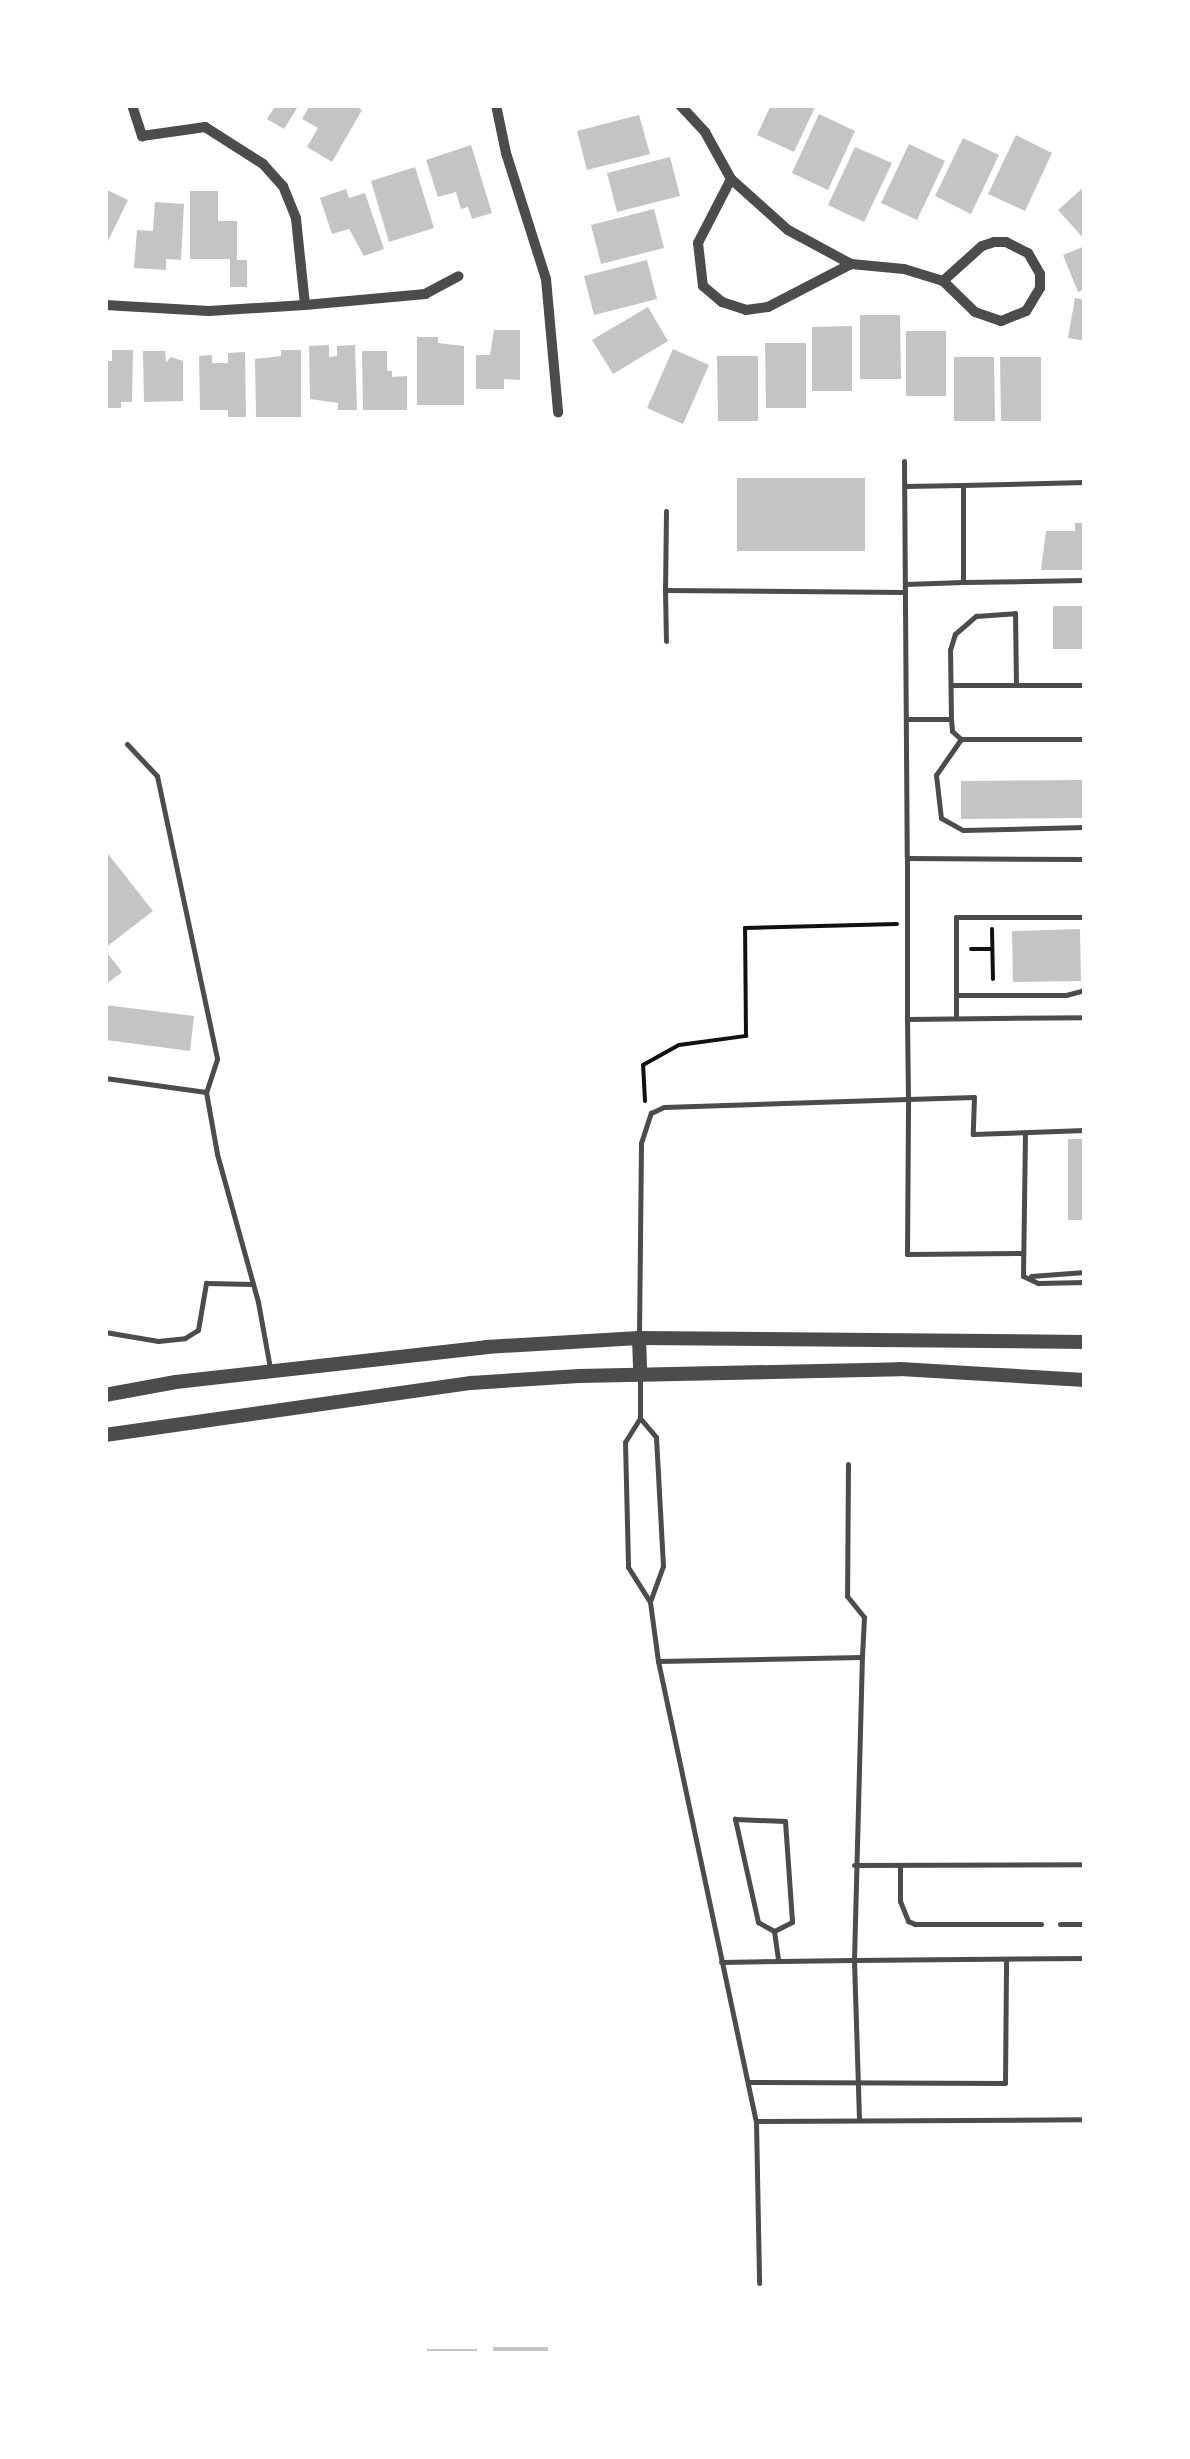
<!DOCTYPE html>
<html>
<head>
<meta charset="utf-8">
<style>
	body { margin:0 }
	#map { position:relative; width:1190px; height:2459px; overflow:hidden; background:#fff; font-family:Overpass,sans-serif }
	div>[style] { position:absolute }
	[style*='--x'] { left:calc(var(--x)*1px); top:calc(var(--y)*1px); width:calc(var(--w)*1px); rotate:calc(var(--a)*1deg) }
	.building>* { inset:0; background:#c4c4c4 }
	.path>* { height:4px; margin:-2px; padding:0 2px; transform-origin:2px; border-radius:2px; background:#111 }
	.service>* { height:5px; margin:-2.5px; padding:0 2.5px; transform-origin:2.5px; border-radius:2.5px; background:#4c4c4c }
	.minor>* { height:10px; margin:-5px; padding:0 5px; transform-origin:5px; border-radius:5px; background:#4c4c4c }
	.tertiary>* { height:14px; margin:-7px; padding:0 7px; transform-origin:7px; border-radius:7px; background:#4c4c4c }
	span { translate:-50% -50%; white-space:nowrap; text-align:center; line-height:1.15; -webkit-text-stroke:10px #fff; paint-order:stroke }
	.frame { position:absolute; inset:0; border:108px solid #fff; pointer-events:none }
</style>
</head>
<body>
<div id="map">
	<div class="building">
		<div style="clip-path:polygon(276px 105px,299px 105px,284px 129px,267px 119px)"></div>
		<div style="clip-path:polygon(310px 105px,353px 105px,362px 110px,332px 162px,307px 147px,318px 128px,302px 119px)"></div>
		<div style="clip-path:polygon(771px 105px,816px 105px,794px 152px,757px 135px)"></div>
		<div style="clip-path:polygon(819px 114px,855px 131px,828px 190px,792px 173px)"></div>
		<div style="clip-path:polygon(639px 115px,650px 154px,587px 170px,577px 131px)"></div>
		<div style="clip-path:polygon(1016px 135px,1052px 153px,1025px 211px,988px 194px)"></div>
		<div style="clip-path:polygon(963px 138px,999px 155px,971px 214px,935px 196px)"></div>
		<div style="clip-path:polygon(909px 144px,945px 161px,917px 220px,881px 203px)"></div>
		<div style="clip-path:polygon(471px 145px,492px 213px,472px 219px,468px 207px,461px 209px,456px 192px,438px 197px,426px 160px)"></div>
		<div style="clip-path:polygon(855px 147px,892px 163px,864px 222px,828px 205px)"></div>
		<div style="clip-path:polygon(670px 157px,680px 196px,617px 212px,607px 173px)"></div>
		<div style="clip-path:polygon(415px 167px,434px 228px,389px 242px,371px 181px)"></div>
		<div style="clip-path:polygon(1085px 186px,1085px 240px,1058px 210px)"></div>
		<div style="clip-path:polygon(105px 189px,128px 200px,105px 247px)"></div>
		<div style="clip-path:polygon(346px 189px,349px 198px,365px 193px,384px 249px,364px 256px,349px 229px,332px 234px,320px 198px)"></div>
		<div style="clip-path:polygon(190px 191px,218px 191px,218px 221px,237px 221px,237px 260px,247px 260px,247px 287px,230px 287px,230px 259px,190px 259px)"></div>
		<div style="clip-path:polygon(155px 202px,184px 204px,181px 260px,166px 259px,166px 270px,134px 268px,137px 230px,153px 231px)"></div>
		<div style="clip-path:polygon(654px 209px,664px 248px,601px 264px,591px 225px)"></div>
		<div style="clip-path:polygon(1085px 246px,1085px 289px,1078px 292px,1063px 255px)"></div>
		<div style="clip-path:polygon(647px 260px,657px 299px,594px 315px,584px 276px)"></div>
		<div style="clip-path:polygon(1075px 298px,1085px 300px,1085px 341px,1068px 338px)"></div>
		<div style="clip-path:polygon(648px 307px,668px 341px,613px 374px,592px 340px)"></div>
		<div style="clip-path:polygon(860px 315px,900px 315px,901px 379px,860px 379px)"></div>
		<div style="clip-path:polygon(852px 326px,852px 391px,812px 391px,812px 327px)"></div>
		<div style="clip-path:polygon(494px 330px,520px 330px,520px 380px,504px 379px,504px 389px,476px 389px,476px 355px,490px 355px)"></div>
		<div style="clip-path:polygon(906px 331px,946px 331px,946px 396px,906px 396px)"></div>
		<div style="clip-path:polygon(417px 337px,438px 337px,438px 343px,464px 346px,464px 405px,417px 405px)"></div>
		<div style="clip-path:polygon(765px 343px,806px 343px,806px 408px,766px 408px)"></div>
		<div style="clip-path:polygon(329px 345px,329px 357px,337px 356px,337px 346px,355px 345px,357px 410px,338px 410px,338px 403px,310px 399px,309px 346px)"></div>
		<div style="clip-path:polygon(673px 349px,709px 365px,683px 424px,647px 408px)"></div>
		<div style="clip-path:polygon(112px 350px,133px 350px,132px 402px,121px 402px,121px 408px,105px 408px,105px 361px,112px 361px)"></div>
		<div style="clip-path:polygon(281px 350px,301px 350px,301px 417px,256px 417px,255px 359px,281px 356px)"></div>
		<div style="clip-path:polygon(143px 351px,165px 351px,166px 362px,171px 357px,183px 361px,183px 401px,144px 402px)"></div>
		<div style="clip-path:polygon(362px 351px,387px 351px,387px 371px,392px 371px,392px 377px,407px 376px,407px 410px,363px 410px)"></div>
		<div style="clip-path:polygon(245px 352px,246px 417px,228px 417px,228px 410px,200px 410px,199px 356px,212px 355px,212px 363px,228px 363px,228px 353px)"></div>
		<div style="clip-path:polygon(717px 356px,758px 356px,758px 421px,718px 421px)"></div>
		<div style="clip-path:polygon(954px 357px,994px 357px,995px 421px,954px 421px)"></div>
		<div style="clip-path:polygon(1000px 357px,1041px 357px,1041px 421px,1001px 421px)"></div>
		<div style="clip-path:polygon(737px 478px,865px 478px,865px 551px,737px 551px)"></div>
		<div style="clip-path:polygon(1075px 523px,1085px 523px,1085px 570px,1041px 570px,1046px 531px,1075px 531px)"></div>
		<div style="clip-path:polygon(1053px 606px,1085px 606px,1085px 649px,1053px 649px)"></div>
		<div style="clip-path:polygon(1085px 780px,1085px 818px,961px 819px,961px 781px)"></div>
		<div style="clip-path:polygon(105px 850px,153px 911px,105px 948px)"></div>
		<div style="clip-path:polygon(1080px 929px,1081px 981px,1013px 982px,1012px 931px)"></div>
		<div style="clip-path:polygon(105px 950px,122px 972px,105px 985px)"></div>
		<div style="clip-path:polygon(105px 1005px,194px 1016px,190px 1051px,106px 1040px)"></div>
		<div style="clip-path:polygon(1068px 1139px,1085px 1139px,1085px 1220px,1068px 1220px)"></div>
		<div style="clip-path:polygon(493px 2347px,548px 2347px,548px 2354px,493px 2354px)"></div>
		<div style="clip-path:polygon(427px 2349px,477px 2349px,477px 2354px,427px 2354px)"></div>
	</div>
	<div class="path">
		<div style="--x:992;--y:929;--w:50;--a:88.9"></div>
		<div style="--x:971;--y:949;--w:21;--a:0"></div>
		<div style="--x:645;--y:1101;--w:36;--a:-93"></div>
		<div style="--x:643;--y:1065;--w:41;--a:-29.1"></div>
		<div style="--x:679;--y:1045;--w:68;--a:-7.7"></div>
		<div style="--x:746;--y:1036;--w:108;--a:-90.5"></div>
		<div style="--x:745;--y:928;--w:152;--a:-1.5"></div>
	</div>
	<div class="service">
		<div style="--x:904;--y:461;--w:397;--a:89.6"></div>
		<div style="--x:905;--y:486;--w:57;--a:-1"></div>
		<div style="--x:666;--y:511;--w:79;--a:90.7"></div>
		<div style="--x:665;--y:590;--w:240;--a:0.5"></div>
		<div style="--x:963;--y:582;--w:122;--a:-0.9"></div>
		<div style="--x:905;--y:584;--w:58;--a:-2"></div>
		<div style="--x:963;--y:582;--w:97;--a:-90"></div>
		<div style="--x:963;--y:485;--w:122;--a:-1.4"></div>
		<div style="--x:665;--y:590;--w:51;--a:88.9"></div>
		<div style="--x:1016;--y:685;--w:69;--a:0"></div>
		<div style="--x:906;--y:719;--w:45;--a:0"></div>
		<div style="--x:951;--y:719;--w:69;--a:-90.8"></div>
		<div style="--x:950;--y:650;--w:17;--a:-73"></div>
		<div style="--x:955;--y:634;--w:28;--a:-41"></div>
		<div style="--x:976;--y:616;--w:39;--a:-4"></div>
		<div style="--x:1015;--y:613;--w:72;--a:89.2"></div>
		<div style="--x:1016;--y:685;--w:65;--a:180"></div>
		<div style="--x:951;--y:719;--w:12;--a:85"></div>
		<div style="--x:952;--y:731;--w:12;--a:42"></div>
		<div style="--x:961;--y:739;--w:124;--a:0"></div>
		<div style="--x:961;--y:739;--w:44;--a:124.8"></div>
		<div style="--x:936;--y:775;--w:43;--a:83.4"></div>
		<div style="--x:941;--y:818;--w:25;--a:29"></div>
		<div style="--x:963;--y:830;--w:122;--a:-1.4"></div>
		<div style="--x:127;--y:744;--w:44;--a:46.8"></div>
		<div style="--x:157;--y:776;--w:289;--a:78"></div>
		<div style="--x:217;--y:1059;--w:35;--a:108"></div>
		<div style="--x:206;--y:1092;--w:63;--a:79.9"></div>
		<div style="--x:217;--y:1154;--w:154;--a:74.5"></div>
		<div style="--x:258;--y:1302;--w:67;--a:79.7"></div>
		<div style="--x:1085;--y:859;--w:178;--a:-179.7"></div>
		<div style="--x:907;--y:858;--w:161;--a:90"></div>
		<div style="--x:907;--y:1019;--w:178;--a:-0.6"></div>
		<div style="--x:956;--y:995;--w:110;--a:0"></div>
		<div style="--x:1066;--y:995;--w:20;--a:-15"></div>
		<div style="--x:956;--y:1018;--w:101;--a:-90"></div>
		<div style="--x:956;--y:917;--w:129;--a:0"></div>
		<div style="--x:105;--y:1078;--w:102;--a:7.9"></div>
		<div style="--x:1025;--y:1133;--w:143;--a:90.8"></div>
		<div style="--x:1023;--y:1276;--w:17;--a:25"></div>
		<div style="--x:1038;--y:1283;--w:47;--a:-1.2"></div>
		<div style="--x:1023;--y:1253;--w:116;--a:179.5"></div>
		<div style="--x:907;--y:1254;--w:155;--a:-89.6"></div>
		<div style="--x:908;--y:1099;--w:66;--a:-1.7"></div>
		<div style="--x:974;--y:1097;--w:37;--a:92"></div>
		<div style="--x:973;--y:1134;--w:112;--a:-2"></div>
		<div style="--x:1031;--y:1276;--w:54;--a:-4.2"></div>
		<div style="--x:105;--y:1332;--w:54;--a:9.6"></div>
		<div style="--x:158;--y:1341;--w:27;--a:-6"></div>
		<div style="--x:185;--y:1338;--w:15;--a:-32"></div>
		<div style="--x:198;--y:1330;--w:48;--a:-80.3"></div>
		<div style="--x:206;--y:1283;--w:47;--a:1.2"></div>
		<div style="--x:639;--y:1335;--w:192;--a:-89.4"></div>
		<div style="--x:641;--y:1143;--w:32;--a:-72"></div>
		<div style="--x:651;--y:1113;--w:14;--a:-25"></div>
		<div style="--x:664;--y:1107;--w:244;--a:-1.9"></div>
		<div style="--x:908;--y:1099;--w:80;--a:-90.7"></div>
		<div style="--x:640;--y:1376;--w:42;--a:90"></div>
		<div style="--x:640;--y:1418;--w:28;--a:122"></div>
		<div style="--x:625;--y:1442;--w:125;--a:88.6"></div>
		<div style="--x:628;--y:1567;--w:41;--a:57.8"></div>
		<div style="--x:650;--y:1602;--w:60;--a:82.3"></div>
		<div style="--x:640;--y:1418;--w:25;--a:50"></div>
		<div style="--x:656;--y:1437;--w:129;--a:86.9"></div>
		<div style="--x:663;--y:1566;--w:37;--a:110"></div>
		<div style="--x:848;--y:1464;--w:132;--a:90.4"></div>
		<div style="--x:847;--y:1596;--w:27;--a:51"></div>
		<div style="--x:864;--y:1617;--w:40;--a:92.9"></div>
		<div style="--x:735;--y:1819;--w:50;--a:2.3"></div>
		<div style="--x:785;--y:1821;--w:101;--a:86"></div>
		<div style="--x:792;--y:1922;--w:20;--a:153"></div>
		<div style="--x:774;--y:1931;--w:18;--a:-151"></div>
		<div style="--x:758;--y:1922;--w:106;--a:-102.6"></div>
		<div style="--x:854;--y:1865;--w:231;--a:-0.2"></div>
		<div style="--x:900;--y:1865;--w:36;--a:90"></div>
		<div style="--x:900;--y:1901;--w:22;--a:68"></div>
		<div style="--x:908;--y:1921;--w:8;--a:23"></div>
		<div style="--x:915;--y:1924;--w:126;--a:0"></div>
		<div style="--x:1060;--y:1924;--w:25;--a:0"></div>
		<div style="--x:774;--y:1931;--w:30;--a:82"></div>
		<div style="--x:1085;--y:1958;--w:231;--a:179.5"></div>
		<div style="--x:854;--y:1960;--w:303;--a:-88.5"></div>
		<div style="--x:862;--y:1657;--w:204;--a:178.9"></div>
		<div style="--x:658;--y:1661;--w:470;--a:78"></div>
		<div style="--x:756;--y:2121;--w:329;--a:-0.3"></div>
		<div style="--x:721;--y:1962;--w:133;--a:-0.9"></div>
		<div style="--x:854;--y:1960;--w:159;--a:88.2"></div>
		<div style="--x:748;--y:2082;--w:257;--a:0.2"></div>
		<div style="--x:1005;--y:2083;--w:124;--a:-89.5"></div>
		<div style="--x:756;--y:2121;--w:162;--a:88.9"></div>
	</div>
	<div class="minor">
		<div style="--x:132;--y:105;--w:33;--a:72"></div>
		<div style="--x:142;--y:136;--w:64;--a:-8.1"></div>
		<div style="--x:205;--y:127;--w:69;--a:32.5"></div>
		<div style="--x:263;--y:164;--w:30;--a:48"></div>
		<div style="--x:283;--y:186;--w:35;--a:68"></div>
		<div style="--x:296;--y:219;--w:86;--a:84"></div>
		<div style="--x:496;--y:105;--w:49;--a:78.2"></div>
		<div style="--x:506;--y:153;--w:132;--a:72.4"></div>
		<div style="--x:546;--y:279;--w:134;--a:84.8"></div>
		<div style="--x:680;--y:105;--w:37;--a:47"></div>
		<div style="--x:705;--y:132;--w:54;--a:61"></div>
		<div style="--x:731;--y:179;--w:76;--a:41.8"></div>
		<div style="--x:788;--y:230;--w:72;--a:28.4"></div>
		<div style="--x:851;--y:264;--w:53;--a:5.4"></div>
		<div style="--x:904;--y:269;--w:41;--a:17.1"></div>
		<div style="--x:731;--y:179;--w:72;--a:117.3"></div>
		<div style="--x:698;--y:243;--w:43;--a:83.4"></div>
		<div style="--x:703;--y:286;--w:25;--a:40"></div>
		<div style="--x:722;--y:302;--w:25;--a:18"></div>
		<div style="--x:746;--y:310;--w:22;--a:-8"></div>
		<div style="--x:768;--y:307;--w:93;--a:-27.4"></div>
		<div style="--x:994;--y:242;--w:12;--a:0"></div>
		<div style="--x:1006;--y:242;--w:25;--a:27"></div>
		<div style="--x:1028;--y:253;--w:24;--a:60"></div>
		<div style="--x:1040;--y:274;--w:14;--a:90"></div>
		<div style="--x:1040;--y:288;--w:27;--a:121"></div>
		<div style="--x:1026;--y:311;--w:27;--a:158"></div>
		<div style="--x:1001;--y:321;--w:28;--a:-161"></div>
		<div style="--x:975;--y:312;--w:45;--a:-135.9"></div>
		<div style="--x:943;--y:281;--w:52;--a:-41.9"></div>
		<div style="--x:982;--y:246;--w:13;--a:-18"></div>
		<div style="--x:105;--y:305;--w:104;--a:3.3"></div>
		<div style="--x:209;--y:311;--w:96;--a:-3.6"></div>
		<div style="--x:305;--y:305;--w:121;--a:-5.2"></div>
		<div style="--x:425;--y:294;--w:38;--a:-28"></div>
	</div>
	<div class="tertiary">
		<div style="--x:639;--y:1338;--w:35;--a:88"></div>
		<div style="--x:105;--y:1395;--w:72;--a:-10.4"></div>
		<div style="--x:176;--y:1382;--w:312;--a:-6.4"></div>
		<div style="--x:486;--y:1347;--w:153;--a:-3.4"></div>
		<div style="--x:639;--y:1338;--w:446;--a:0.5"></div>
		<div style="--x:105;--y:1435;--w:370;--a:-8.1"></div>
		<div style="--x:471;--y:1383;--w:108;--a:-3.7"></div>
		<div style="--x:579;--y:1376;--w:321;--a:-1.2"></div>
		<div style="--x:900;--y:1369;--w:185;--a:3.4"></div>
	</div>
	<div class="frame"></div>
</div>
</body>
</html>
